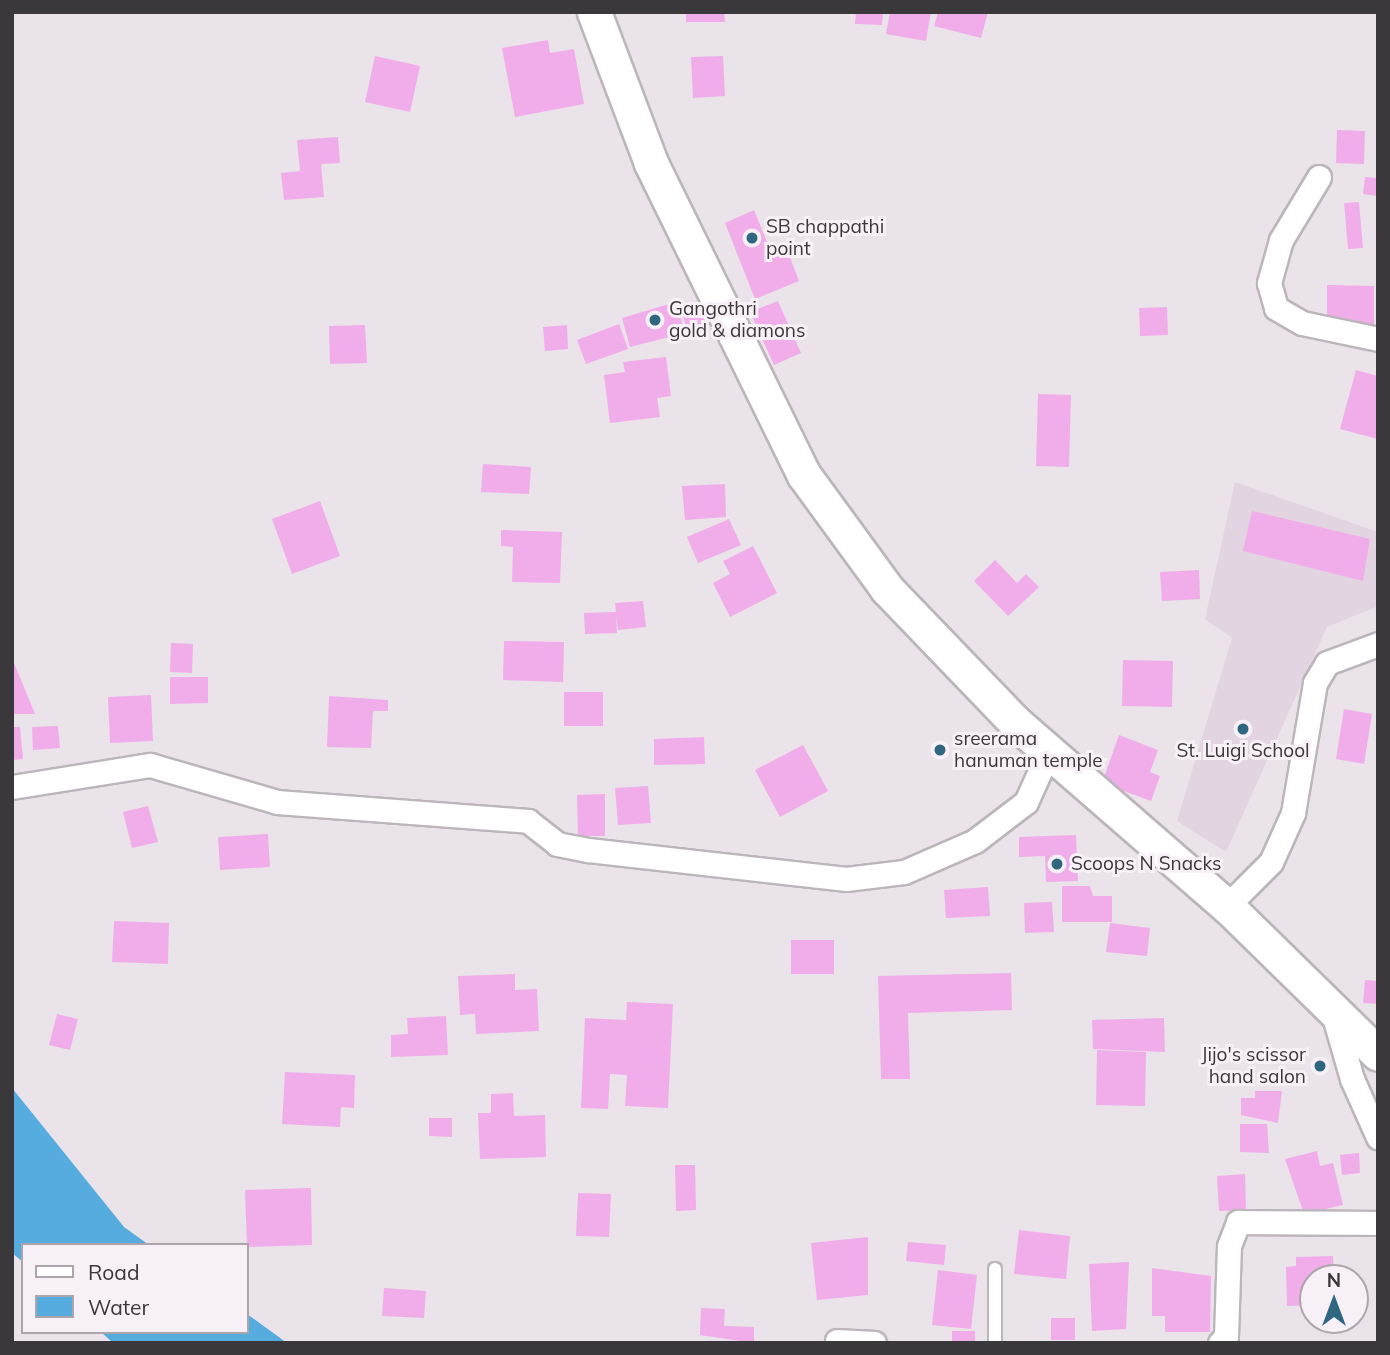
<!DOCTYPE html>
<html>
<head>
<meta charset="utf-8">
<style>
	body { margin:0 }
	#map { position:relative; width:1390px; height:1355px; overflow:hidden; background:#eae3e9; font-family:Mulish,sans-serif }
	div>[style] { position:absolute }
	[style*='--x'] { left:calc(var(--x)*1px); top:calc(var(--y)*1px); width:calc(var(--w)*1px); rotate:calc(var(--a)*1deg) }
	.built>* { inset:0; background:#e2d4e0 }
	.water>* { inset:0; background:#56abdf }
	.building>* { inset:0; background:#f1adea }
	.roads { filter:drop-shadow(2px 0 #bcb5bb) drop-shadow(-2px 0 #bcb5bb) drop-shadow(0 2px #bcb5bb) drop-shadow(0 -2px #bcb5bb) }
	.service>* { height:12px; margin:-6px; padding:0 6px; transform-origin:6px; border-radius:6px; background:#fff }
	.minor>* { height:23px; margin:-11.5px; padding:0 11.5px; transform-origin:11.5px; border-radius:11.5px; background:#fff }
	.secondary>* { height:33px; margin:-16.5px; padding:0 16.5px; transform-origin:16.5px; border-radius:16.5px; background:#fff }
	.dots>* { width:19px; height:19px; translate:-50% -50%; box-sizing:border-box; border:4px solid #f7f0f6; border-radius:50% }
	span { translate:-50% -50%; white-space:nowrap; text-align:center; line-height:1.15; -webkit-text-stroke:6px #f7f0f6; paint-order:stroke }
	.poi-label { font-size:19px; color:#3b383b }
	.left { translate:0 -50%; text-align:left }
	.right { translate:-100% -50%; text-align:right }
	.frame { position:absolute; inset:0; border:14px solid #3b383b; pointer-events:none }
	.legend { position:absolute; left:21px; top:1243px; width:228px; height:91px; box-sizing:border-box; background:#f7f0f6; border:2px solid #aca6ab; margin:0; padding:9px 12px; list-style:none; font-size:21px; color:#3b383b }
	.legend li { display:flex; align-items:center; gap:14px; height:35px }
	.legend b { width:35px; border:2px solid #aca6ab }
	.north { position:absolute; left:1299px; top:1264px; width:70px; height:70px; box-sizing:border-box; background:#f7f0f6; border:2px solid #aca6ab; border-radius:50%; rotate:0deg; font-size:19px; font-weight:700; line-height:28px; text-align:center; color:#3b383b }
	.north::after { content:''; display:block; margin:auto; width:24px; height:32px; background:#2f6680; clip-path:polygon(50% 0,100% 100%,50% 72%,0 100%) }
</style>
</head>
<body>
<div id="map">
	<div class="built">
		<div style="clip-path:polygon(1235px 482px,1378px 532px,1378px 606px,1327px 627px,1226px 852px,1177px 821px,1232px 638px,1205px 619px)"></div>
	</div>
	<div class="water">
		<div style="clip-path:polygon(12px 1088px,124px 1227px,149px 1245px,23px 1245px,23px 1262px,12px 1253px)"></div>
		<div style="clip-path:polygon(247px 1314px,287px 1343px,113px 1343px,101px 1332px,247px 1332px)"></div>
	</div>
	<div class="building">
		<div style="clip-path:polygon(686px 12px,724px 12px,725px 22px,686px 22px)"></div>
		<div style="clip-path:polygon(856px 12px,883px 12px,882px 25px,855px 24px)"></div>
		<div style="clip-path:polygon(890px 12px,931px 12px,926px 41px,886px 34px)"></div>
		<div style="clip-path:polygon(938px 12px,988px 12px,981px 38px,934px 26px)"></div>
		<div style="clip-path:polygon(548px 40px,550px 53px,574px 49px,584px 104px,515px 117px,502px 48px)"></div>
		<div style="clip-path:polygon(375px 56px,420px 66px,410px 112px,365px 102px)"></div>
		<div style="clip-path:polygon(723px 56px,725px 96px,693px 98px,691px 57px)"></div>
		<div style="clip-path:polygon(1337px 130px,1365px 131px,1364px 164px,1336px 163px)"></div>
		<div style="clip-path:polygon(338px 137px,340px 163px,321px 164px,324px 197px,284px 200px,281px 173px,300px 171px,297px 140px)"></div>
		<div style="clip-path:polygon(1365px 177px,1378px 178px,1378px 196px,1363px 194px)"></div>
		<div style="clip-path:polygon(1359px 202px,1363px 248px,1348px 249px,1344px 203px)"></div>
		<div style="clip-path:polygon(754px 210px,773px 257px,788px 252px,799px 281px,755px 299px,725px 223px)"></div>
		<div style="clip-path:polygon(1327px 285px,1374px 286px,1374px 333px,1327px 332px)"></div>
		<div style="clip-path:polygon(778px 301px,801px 353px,774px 365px,750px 312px)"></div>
		<div style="clip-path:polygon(676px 302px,685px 333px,630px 347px,622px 318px)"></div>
		<div style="clip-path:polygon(702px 306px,707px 325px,687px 331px,682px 312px)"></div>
		<div style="clip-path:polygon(1167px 307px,1168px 335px,1140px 336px,1139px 308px)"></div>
		<div style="clip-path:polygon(619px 324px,628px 349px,586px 364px,577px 340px)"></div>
		<div style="clip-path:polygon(365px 325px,367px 363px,330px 364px,329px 326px)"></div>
		<div style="clip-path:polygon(567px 325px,568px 349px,545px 351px,543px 327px)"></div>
		<div style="clip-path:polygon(666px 357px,671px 396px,657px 398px,660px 417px,610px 423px,604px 375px,625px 372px,623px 362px)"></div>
		<div style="clip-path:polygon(1356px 370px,1378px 376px,1378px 439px,1340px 429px)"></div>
		<div style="clip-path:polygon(1038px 394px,1071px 395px,1069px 467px,1036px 466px)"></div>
		<div style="clip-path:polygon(483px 464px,531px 467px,529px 494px,481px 492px)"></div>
		<div style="clip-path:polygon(725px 484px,726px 517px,685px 520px,682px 486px)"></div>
		<div style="clip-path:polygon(320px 501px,340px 556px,292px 574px,272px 519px)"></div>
		<div style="clip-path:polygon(1252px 511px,1370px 539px,1363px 581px,1243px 551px)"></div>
		<div style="clip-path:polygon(729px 519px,741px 545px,698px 563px,687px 537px)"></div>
		<div style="clip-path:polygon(501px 530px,562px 532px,560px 583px,512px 582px,513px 547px,501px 546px)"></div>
		<div style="clip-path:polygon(753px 546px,777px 593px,730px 617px,713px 583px,730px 574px,723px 561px)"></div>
		<div style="clip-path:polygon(995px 560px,1017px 583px,1026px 574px,1039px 587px,1008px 616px,974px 581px)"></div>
		<div style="clip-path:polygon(1199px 570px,1200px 599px,1162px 601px,1160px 572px)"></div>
		<div style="clip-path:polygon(643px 601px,646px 627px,618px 630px,616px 616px,617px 633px,585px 634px,584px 613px,616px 612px,615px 603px)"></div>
		<div style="clip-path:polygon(504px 641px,564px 642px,563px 682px,503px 680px)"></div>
		<div style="clip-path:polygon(171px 643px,193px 644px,192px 673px,170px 672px)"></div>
		<div style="clip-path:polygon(12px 658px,35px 714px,12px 714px)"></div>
		<div style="clip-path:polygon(1123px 660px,1173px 661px,1172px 707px,1122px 706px)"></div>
		<div style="clip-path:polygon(170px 677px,208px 677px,208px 703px,170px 704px)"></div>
		<div style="clip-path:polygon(564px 692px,603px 692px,603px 726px,564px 726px)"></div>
		<div style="clip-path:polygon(151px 695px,153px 741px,110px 743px,108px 697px)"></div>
		<div style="clip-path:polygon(329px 696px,388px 700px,388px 711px,373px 711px,371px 748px,327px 747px)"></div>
		<div style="clip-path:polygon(1344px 709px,1372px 714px,1364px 764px,1336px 759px)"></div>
		<div style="clip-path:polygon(58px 726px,60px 748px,33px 750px,32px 727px)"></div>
		<div style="clip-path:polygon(12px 727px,20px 727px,23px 759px,12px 760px)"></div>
		<div style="clip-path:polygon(1119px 735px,1158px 750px,1150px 772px,1160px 776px,1151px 801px,1102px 783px)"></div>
		<div style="clip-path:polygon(704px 737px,705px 764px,654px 765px,654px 739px)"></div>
		<div style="clip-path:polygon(803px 745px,828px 791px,780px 817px,755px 770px)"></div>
		<div style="clip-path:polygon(648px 786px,651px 823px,618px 825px,615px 788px)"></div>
		<div style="clip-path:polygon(605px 794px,605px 836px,578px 836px,577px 795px)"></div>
		<div style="clip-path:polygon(148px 806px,158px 842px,132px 848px,123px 812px)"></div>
		<div style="clip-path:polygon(268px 834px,270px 867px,220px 870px,218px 837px)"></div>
		<div style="clip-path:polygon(1076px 835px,1078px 881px,1046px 882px,1045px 856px,1019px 857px,1019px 837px)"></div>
		<div style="clip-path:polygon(1062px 886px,1090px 886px,1093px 896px,1112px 896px,1112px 922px,1062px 922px)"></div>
		<div style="clip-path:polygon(988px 887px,990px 916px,946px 918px,944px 890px)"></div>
		<div style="clip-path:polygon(1052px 902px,1054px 932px,1025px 933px,1024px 903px)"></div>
		<div style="clip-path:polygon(114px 921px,169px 923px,168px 964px,112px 962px)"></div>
		<div style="clip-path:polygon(1110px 923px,1150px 928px,1147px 956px,1106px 952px)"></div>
		<div style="clip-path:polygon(791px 940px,834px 940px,834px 974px,791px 974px)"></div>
		<div style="clip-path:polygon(1011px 973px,1012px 1010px,908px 1013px,910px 1079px,881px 1079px,878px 976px)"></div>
		<div style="clip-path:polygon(515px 974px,515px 990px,537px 989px,539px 1031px,476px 1034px,475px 1014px,460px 1015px,458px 976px)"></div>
		<div style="clip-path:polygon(1365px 980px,1378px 981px,1378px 1004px,1363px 1003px)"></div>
		<div style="clip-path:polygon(627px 1002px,673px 1004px,668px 1108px,625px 1106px,627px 1075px,610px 1074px,608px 1109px,581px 1108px,585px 1018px,626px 1020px)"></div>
		<div style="clip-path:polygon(57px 1014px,78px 1019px,70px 1050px,49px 1045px)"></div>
		<div style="clip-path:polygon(446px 1016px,448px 1055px,391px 1057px,391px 1035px,408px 1034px,407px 1018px)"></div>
		<div style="clip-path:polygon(1164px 1018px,1165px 1052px,1093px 1049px,1092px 1020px)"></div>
		<div style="clip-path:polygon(1097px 1050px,1146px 1052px,1145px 1106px,1096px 1105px)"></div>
		<div style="clip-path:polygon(285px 1072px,355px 1075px,354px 1108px,341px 1107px,340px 1127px,282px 1124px)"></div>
		<div style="clip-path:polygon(1255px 1091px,1282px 1091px,1278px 1123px,1241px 1115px,1241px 1098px,1255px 1098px)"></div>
		<div style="clip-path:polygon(513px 1093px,514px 1116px,545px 1115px,546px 1157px,480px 1159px,478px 1113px,491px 1113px,491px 1094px)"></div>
		<div style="clip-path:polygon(429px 1118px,452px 1118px,452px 1137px,429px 1136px)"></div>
		<div style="clip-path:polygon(1240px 1124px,1267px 1124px,1269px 1153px,1240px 1152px)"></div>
		<div style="clip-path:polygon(1317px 1151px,1320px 1166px,1333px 1163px,1343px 1205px,1304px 1214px,1285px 1159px)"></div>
		<div style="clip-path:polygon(1359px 1153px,1360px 1173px,1342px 1175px,1340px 1155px)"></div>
		<div style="clip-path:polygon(675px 1165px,695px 1165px,696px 1210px,676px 1211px)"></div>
		<div style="clip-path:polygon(1245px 1174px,1246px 1210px,1219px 1211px,1217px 1176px)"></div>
		<div style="clip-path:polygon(311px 1188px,312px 1245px,247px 1247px,245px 1190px)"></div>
		<div style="clip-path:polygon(578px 1193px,611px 1194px,609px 1237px,576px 1236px)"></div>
		<div style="clip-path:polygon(1019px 1230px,1070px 1236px,1066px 1279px,1014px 1274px)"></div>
		<div style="clip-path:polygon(868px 1237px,868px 1295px,817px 1300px,811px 1243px)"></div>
		<div style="clip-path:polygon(908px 1242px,946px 1245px,944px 1265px,906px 1261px)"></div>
		<div style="clip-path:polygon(1333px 1256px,1334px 1278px,1313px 1278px,1313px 1305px,1287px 1306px,1286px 1267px,1296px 1266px,1296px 1257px)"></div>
		<div style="clip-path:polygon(1129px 1262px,1126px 1329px,1092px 1331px,1089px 1264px)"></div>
		<div style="clip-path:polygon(1152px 1268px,1211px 1276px,1210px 1332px,1165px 1332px,1165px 1316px,1152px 1316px)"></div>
		<div style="clip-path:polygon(938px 1270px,977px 1275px,971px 1329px,932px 1325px)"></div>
		<div style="clip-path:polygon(384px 1288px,426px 1291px,424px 1318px,382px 1316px)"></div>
		<div style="clip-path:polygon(701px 1308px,725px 1309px,724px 1326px,754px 1327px,754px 1343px,700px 1335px)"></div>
		<div style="clip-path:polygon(1051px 1318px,1075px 1318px,1075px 1340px,1051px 1340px)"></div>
		<div style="clip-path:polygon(952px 1331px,975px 1331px,975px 1343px,952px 1343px)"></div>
	</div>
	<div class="roads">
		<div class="service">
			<div style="--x:995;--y:1343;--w:74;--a:-90"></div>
		</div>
		<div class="minor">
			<div style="--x:1319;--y:177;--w:74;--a:121.1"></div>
			<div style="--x:1281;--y:240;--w:45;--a:105.6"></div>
			<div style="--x:1269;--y:283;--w:26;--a:74"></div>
			<div style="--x:1276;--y:308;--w:30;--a:30"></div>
			<div style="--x:1302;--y:323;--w:78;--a:11.9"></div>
			<div style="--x:12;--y:787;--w:140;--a:-9.1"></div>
			<div style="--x:150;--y:765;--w:132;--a:16.2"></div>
			<div style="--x:277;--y:802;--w:252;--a:4.3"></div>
			<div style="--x:528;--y:821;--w:37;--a:38"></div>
			<div style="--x:557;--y:844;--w:32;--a:11"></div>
			<div style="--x:588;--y:850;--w:260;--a:6.4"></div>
			<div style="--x:846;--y:879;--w:58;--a:-6.9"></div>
			<div style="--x:904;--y:872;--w:77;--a:-23.6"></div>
			<div style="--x:975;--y:841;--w:64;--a:-37.4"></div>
			<div style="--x:1026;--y:802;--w:56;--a:-65.7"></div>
			<div style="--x:1227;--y:906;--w:62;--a:-45"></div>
			<div style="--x:1271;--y:862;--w:54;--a:-65.8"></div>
			<div style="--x:1293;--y:813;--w:132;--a:-80.4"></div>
			<div style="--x:1315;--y:683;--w:23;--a:-59"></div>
			<div style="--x:1327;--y:663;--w:54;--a:-20.4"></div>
			<div style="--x:1333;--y:1013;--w:69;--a:73.9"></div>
			<div style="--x:1352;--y:1079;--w:64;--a:65.9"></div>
			<div style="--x:837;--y:1341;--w:37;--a:3"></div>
			<div style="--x:1220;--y:1343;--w:9;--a:-49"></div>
			<div style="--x:1226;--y:1336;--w:90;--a:-88.1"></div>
			<div style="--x:1229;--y:1246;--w:26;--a:-69"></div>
			<div style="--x:1238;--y:1222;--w:140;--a:0.4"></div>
		</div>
		<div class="secondary">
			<div style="--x:594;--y:12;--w:161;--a:69.3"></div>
			<div style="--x:651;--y:163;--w:347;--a:63.9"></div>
			<div style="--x:804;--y:475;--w:141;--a:53.9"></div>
			<div style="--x:887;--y:589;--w:185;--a:46.1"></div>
			<div style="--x:1015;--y:722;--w:281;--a:41"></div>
			<div style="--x:1227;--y:906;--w:211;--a:44.4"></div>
		</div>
	</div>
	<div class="dots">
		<div style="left:752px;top:238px;background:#2f6680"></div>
		<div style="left:655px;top:320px;background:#2f6680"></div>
		<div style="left:1243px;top:729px;background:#2f6680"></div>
		<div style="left:940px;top:750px;background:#2f6680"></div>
		<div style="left:1057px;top:864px;background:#2f6680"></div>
		<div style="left:1320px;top:1066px;background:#2f6680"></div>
	</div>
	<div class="poi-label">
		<span class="left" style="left:766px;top:238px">SB chappathi<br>point</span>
		<span class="left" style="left:669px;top:320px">Gangothri<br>gold &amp; diamons</span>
		<span class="left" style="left:954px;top:750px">sreerama<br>hanuman temple</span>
		<span style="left:1243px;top:751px">St. Luigi School</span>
		<span class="left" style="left:1071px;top:864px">Scoops N Snacks</span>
		<span class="right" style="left:1306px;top:1066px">Jijo's scissor<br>hand salon</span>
	</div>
	<div class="frame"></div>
	<ul class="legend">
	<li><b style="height:9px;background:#fff"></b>Road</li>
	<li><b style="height:19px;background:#56abdf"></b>Water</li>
	</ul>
	<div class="north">N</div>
</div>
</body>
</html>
